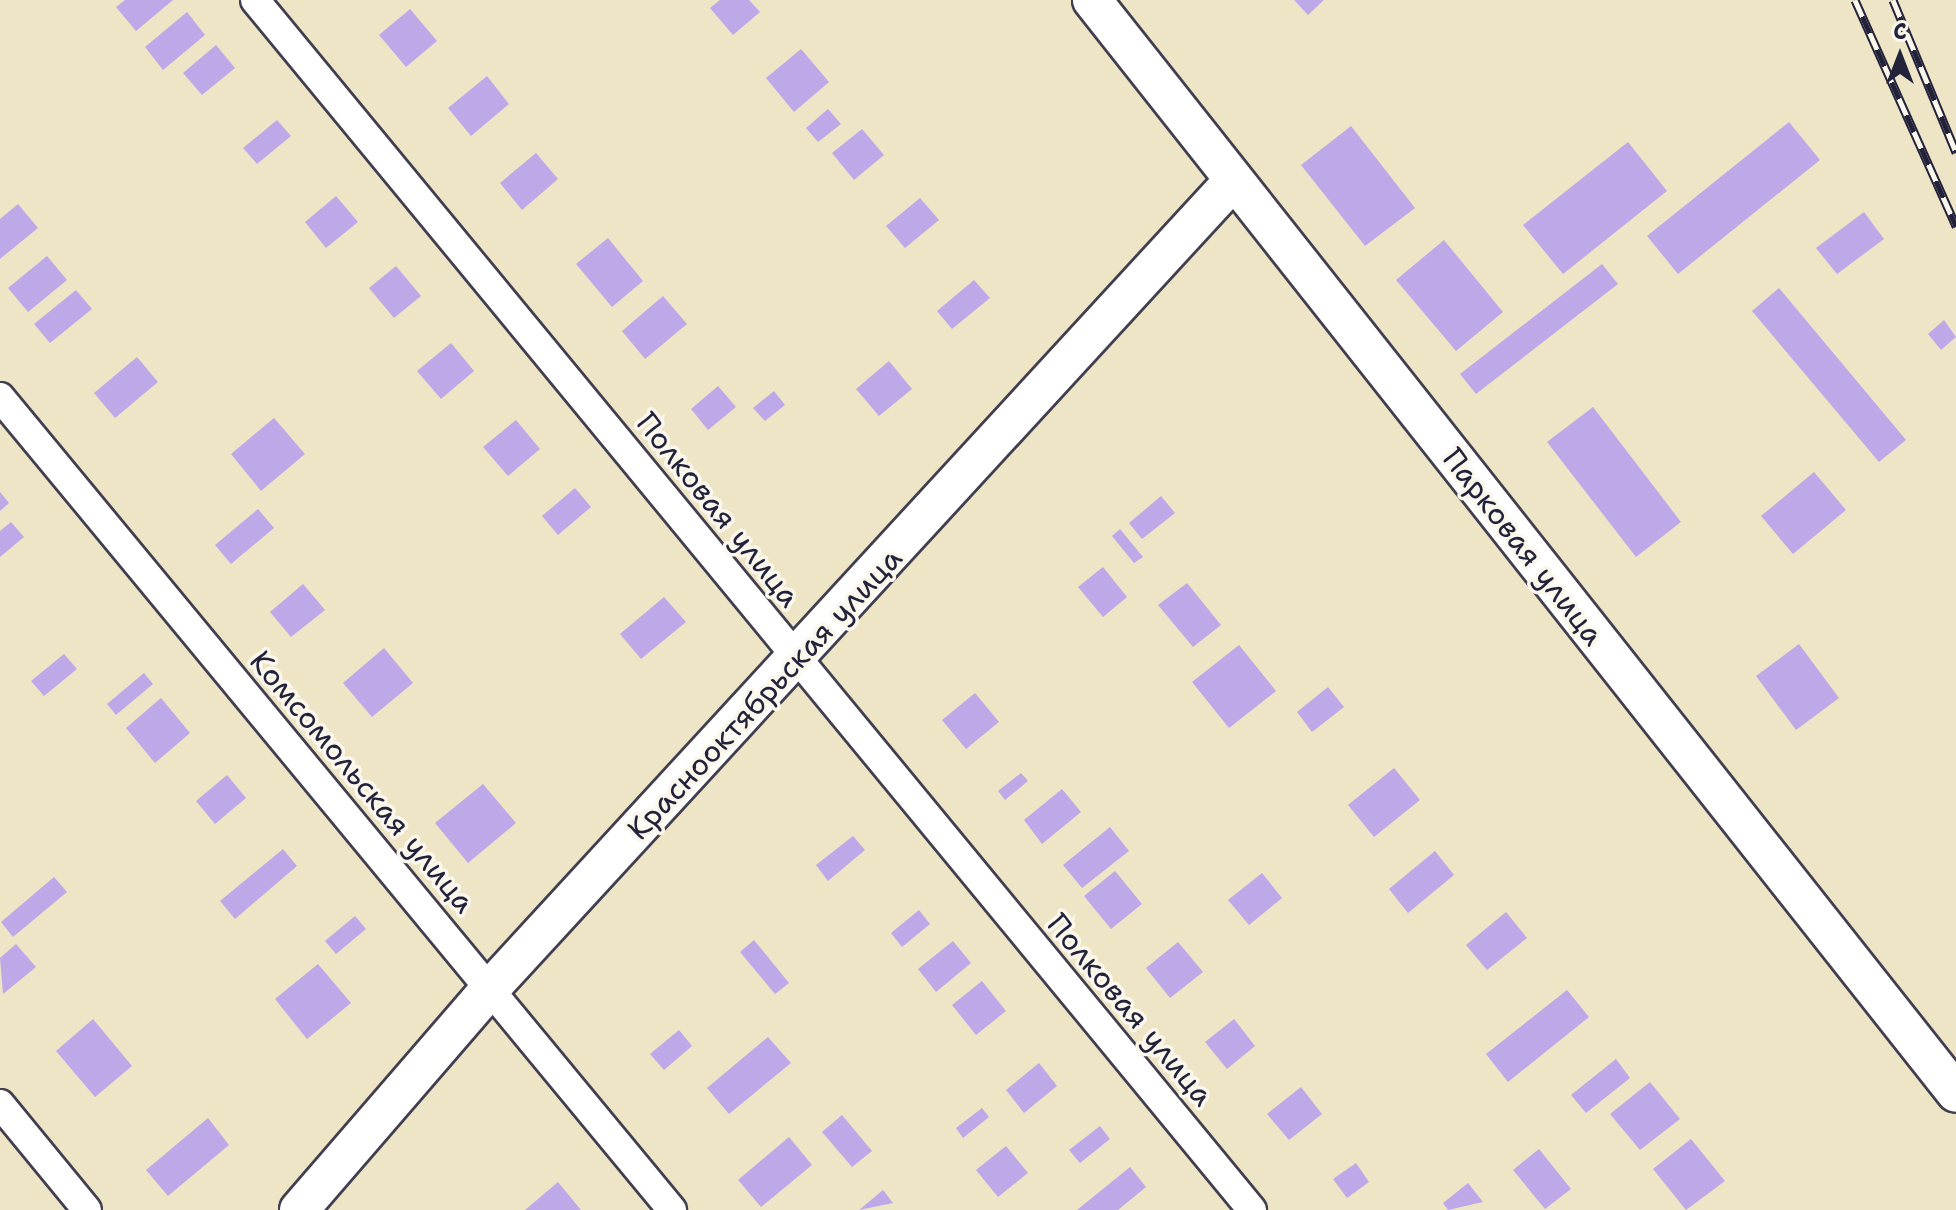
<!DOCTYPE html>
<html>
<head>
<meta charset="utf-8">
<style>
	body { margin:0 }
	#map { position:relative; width:1956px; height:1210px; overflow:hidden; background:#eee5c7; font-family:"Shantell Sans",sans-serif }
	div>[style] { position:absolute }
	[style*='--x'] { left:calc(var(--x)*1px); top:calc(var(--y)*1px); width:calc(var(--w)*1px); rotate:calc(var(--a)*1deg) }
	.building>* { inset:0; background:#bda8e8 }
	.roads { filter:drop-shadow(2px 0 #413f50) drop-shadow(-2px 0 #413f50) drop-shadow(0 2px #413f50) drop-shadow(0 -2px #413f50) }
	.street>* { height:28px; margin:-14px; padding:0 14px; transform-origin:14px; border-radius:14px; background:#fff }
	.secondary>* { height:38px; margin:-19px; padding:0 19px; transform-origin:19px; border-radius:19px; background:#fff }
	.rail>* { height:9px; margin-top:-4.5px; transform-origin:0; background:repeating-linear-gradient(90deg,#fbf7ec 0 18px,#22223b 0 36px); box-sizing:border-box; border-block:2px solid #22223b }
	span { translate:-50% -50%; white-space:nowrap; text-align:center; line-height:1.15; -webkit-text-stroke:7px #fbf7ec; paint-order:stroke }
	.street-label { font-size:30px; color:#22223b }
	.north { position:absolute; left:1860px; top:16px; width:80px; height:80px; -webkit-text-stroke:6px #fbf7ec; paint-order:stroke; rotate:0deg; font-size:22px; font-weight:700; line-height:32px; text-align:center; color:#22223b }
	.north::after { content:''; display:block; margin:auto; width:28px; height:36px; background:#22223b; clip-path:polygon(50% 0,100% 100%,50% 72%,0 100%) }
</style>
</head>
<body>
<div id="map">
	<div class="building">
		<div style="clip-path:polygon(125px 0,173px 0,136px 31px,116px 7px)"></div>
		<div style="clip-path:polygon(720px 0,749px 0,760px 12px,733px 35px,710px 8px)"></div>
		<div style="clip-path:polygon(1294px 0,1324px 0,1308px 15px)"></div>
		<div style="clip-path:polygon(410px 9px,437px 41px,406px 67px,379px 35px)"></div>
		<div style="clip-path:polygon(187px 12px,205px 35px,163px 70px,145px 47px)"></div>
		<div style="clip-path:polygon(216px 45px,235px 68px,202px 95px,183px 73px)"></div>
		<div style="clip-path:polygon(801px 49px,829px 82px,794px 112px,766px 78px)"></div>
		<div style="clip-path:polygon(487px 76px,509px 104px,471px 136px,448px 108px)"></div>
		<div style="clip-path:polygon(828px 109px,841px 124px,818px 142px,806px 128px)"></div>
		<div style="clip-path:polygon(277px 120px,291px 136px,257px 164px,243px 148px)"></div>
		<div style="clip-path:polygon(1789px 122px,1820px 160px,1678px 274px,1647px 236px)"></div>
		<div style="clip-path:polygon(1351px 126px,1415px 208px,1365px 246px,1301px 165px)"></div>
		<div style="clip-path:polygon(862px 129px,884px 155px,854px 180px,832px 153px)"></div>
		<div style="clip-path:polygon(1628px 142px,1667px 191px,1563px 274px,1523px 225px)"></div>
		<div style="clip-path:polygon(536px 153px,558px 179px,522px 210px,500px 183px)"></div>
		<div style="clip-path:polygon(336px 196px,358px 222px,326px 248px,305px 222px)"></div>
		<div style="clip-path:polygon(920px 198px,939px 220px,905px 248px,886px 226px)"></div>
		<div style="clip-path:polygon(18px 204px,38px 228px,0 259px,0 219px)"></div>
		<div style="clip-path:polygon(1864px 212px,1884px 239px,1837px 274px,1816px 248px)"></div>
		<div style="clip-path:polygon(608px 238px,643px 281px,612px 307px,576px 264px)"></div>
		<div style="clip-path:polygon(1444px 240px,1503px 312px,1456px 351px,1396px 280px)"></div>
		<div style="clip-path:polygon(47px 256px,67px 280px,28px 312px,8px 288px)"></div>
		<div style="clip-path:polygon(1602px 264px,1618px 284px,1476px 394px,1460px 374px)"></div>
		<div style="clip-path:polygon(396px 266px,421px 296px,394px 318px,369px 288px)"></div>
		<div style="clip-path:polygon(974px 280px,990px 298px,952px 329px,937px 311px)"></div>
		<div style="clip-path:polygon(1779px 288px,1906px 440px,1879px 462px,1752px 311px)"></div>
		<div style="clip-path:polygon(76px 290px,92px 309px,50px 343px,34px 324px)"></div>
		<div style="clip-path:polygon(663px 296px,687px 324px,645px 359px,622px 331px)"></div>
		<div style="clip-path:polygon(1944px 320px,1956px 337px,1941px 350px,1928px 334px)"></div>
		<div style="clip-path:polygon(451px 343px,474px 371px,441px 399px,417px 371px)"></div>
		<div style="clip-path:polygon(137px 357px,158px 382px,115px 418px,94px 393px)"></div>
		<div style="clip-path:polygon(889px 361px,912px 389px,879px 416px,856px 389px)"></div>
		<div style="clip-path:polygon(718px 386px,736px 407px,708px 430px,691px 409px)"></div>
		<div style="clip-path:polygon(774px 391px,785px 405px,765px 421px,753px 408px)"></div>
		<div style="clip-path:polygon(1593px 407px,1681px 522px,1636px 557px,1547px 442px)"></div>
		<div style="clip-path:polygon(274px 418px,305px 454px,261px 491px,231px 454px)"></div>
		<div style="clip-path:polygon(516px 420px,540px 449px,508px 476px,483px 447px)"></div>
		<div style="clip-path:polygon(1814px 472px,1846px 510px,1793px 554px,1761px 516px)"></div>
		<div style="clip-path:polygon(575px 488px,591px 507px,558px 535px,542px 516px)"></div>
		<div style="clip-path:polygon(0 492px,9px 503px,0 511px)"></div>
		<div style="clip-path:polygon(1161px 496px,1175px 513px,1142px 539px,1129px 523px)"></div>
		<div style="clip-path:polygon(258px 509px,274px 528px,231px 564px,215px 545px)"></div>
		<div style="clip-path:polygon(11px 522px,24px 537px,0 557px,0 531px)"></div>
		<div style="clip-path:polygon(1120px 529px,1143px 557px,1134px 563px,1112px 536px)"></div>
		<div style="clip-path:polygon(1103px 567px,1127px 597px,1103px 617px,1078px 587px)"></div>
		<div style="clip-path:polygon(1187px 583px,1221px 625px,1193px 647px,1158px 605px)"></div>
		<div style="clip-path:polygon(303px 584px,325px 610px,291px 637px,270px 612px)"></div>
		<div style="clip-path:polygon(664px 597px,686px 622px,641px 659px,620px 634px)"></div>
		<div style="clip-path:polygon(1799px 644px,1839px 698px,1796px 730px,1756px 676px)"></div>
		<div style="clip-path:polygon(1239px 645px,1276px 691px,1229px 728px,1192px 682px)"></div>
		<div style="clip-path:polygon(384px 648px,413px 683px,372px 717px,343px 683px)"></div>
		<div style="clip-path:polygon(64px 654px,77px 669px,44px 696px,31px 681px)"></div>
		<div style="clip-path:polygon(144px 673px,153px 684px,116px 715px,107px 704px)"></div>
		<div style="clip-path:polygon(1328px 687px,1344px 707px,1312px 732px,1297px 712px)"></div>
		<div style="clip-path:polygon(975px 693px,999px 722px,966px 749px,942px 720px)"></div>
		<div style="clip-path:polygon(161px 698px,190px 733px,155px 763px,126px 728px)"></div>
		<div style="clip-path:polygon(1394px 768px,1420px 800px,1374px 837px,1348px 805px)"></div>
		<div style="clip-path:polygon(1021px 773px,1028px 781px,1005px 800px,998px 791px)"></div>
		<div style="clip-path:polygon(227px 775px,246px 798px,215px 824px,196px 801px)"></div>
		<div style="clip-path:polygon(483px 784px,516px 823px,468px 863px,435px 823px)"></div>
		<div style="clip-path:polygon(1062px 789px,1081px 812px,1042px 844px,1024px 820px)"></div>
		<div style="clip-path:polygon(1110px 827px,1129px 851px,1082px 888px,1063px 865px)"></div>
		<div style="clip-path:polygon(853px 836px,865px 850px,828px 881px,816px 865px)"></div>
		<div style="clip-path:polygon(283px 849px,297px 866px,235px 919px,220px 901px)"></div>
		<div style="clip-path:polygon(1435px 851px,1454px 875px,1408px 913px,1389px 889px)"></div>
		<div style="clip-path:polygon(1115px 871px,1142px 904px,1111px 929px,1084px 896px)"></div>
		<div style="clip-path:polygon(1262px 873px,1282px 898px,1249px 925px,1228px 900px)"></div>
		<div style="clip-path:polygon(54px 877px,67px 892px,13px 937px,1px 922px)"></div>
		<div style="clip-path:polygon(919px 910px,930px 924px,902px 947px,891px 933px)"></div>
		<div style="clip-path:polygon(1506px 912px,1527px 938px,1487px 970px,1466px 945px)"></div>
		<div style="clip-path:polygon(355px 916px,366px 929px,336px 954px,325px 941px)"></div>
		<div style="clip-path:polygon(754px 940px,789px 983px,775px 994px,740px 952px)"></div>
		<div style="clip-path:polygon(953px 941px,971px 963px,936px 992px,918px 969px)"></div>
		<div style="clip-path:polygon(1178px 942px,1203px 972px,1170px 998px,1146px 968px)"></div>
		<div style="clip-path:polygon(16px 944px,36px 967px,3px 994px,0 958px)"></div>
		<div style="clip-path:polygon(318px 964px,351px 1003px,307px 1039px,275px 999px)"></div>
		<div style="clip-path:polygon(982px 981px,1006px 1011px,976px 1035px,952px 1005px)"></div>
		<div style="clip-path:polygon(1567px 990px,1589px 1017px,1508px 1082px,1486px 1054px)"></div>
		<div style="clip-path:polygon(93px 1019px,132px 1066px,95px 1097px,56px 1051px)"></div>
		<div style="clip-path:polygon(1234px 1019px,1255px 1046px,1227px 1069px,1205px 1042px)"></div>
		<div style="clip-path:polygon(679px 1030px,692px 1046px,664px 1070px,650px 1054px)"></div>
		<div style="clip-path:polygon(768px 1037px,791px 1063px,729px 1114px,707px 1088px)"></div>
		<div style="clip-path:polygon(1616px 1059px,1630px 1078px,1586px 1113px,1571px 1095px)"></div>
		<div style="clip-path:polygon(1039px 1063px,1057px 1086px,1024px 1113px,1006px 1090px)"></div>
		<div style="clip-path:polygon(1650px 1082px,1680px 1119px,1640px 1150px,1610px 1114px)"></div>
		<div style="clip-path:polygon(1301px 1087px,1322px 1114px,1289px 1140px,1267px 1114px)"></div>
		<div style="clip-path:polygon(982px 1108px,989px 1117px,963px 1138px,956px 1128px)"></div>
		<div style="clip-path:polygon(842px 1115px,872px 1151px,852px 1167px,822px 1132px)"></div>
		<div style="clip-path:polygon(208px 1118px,229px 1145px,168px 1196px,146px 1170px)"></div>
		<div style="clip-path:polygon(1100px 1126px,1110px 1139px,1080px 1163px,1069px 1150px)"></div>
		<div style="clip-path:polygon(789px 1137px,812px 1165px,761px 1207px,738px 1180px)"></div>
		<div style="clip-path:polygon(1691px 1139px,1725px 1181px,1686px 1210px,1653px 1169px)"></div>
		<div style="clip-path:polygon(1006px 1146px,1028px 1173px,998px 1197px,976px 1170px)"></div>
		<div style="clip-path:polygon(1539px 1149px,1571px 1189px,1545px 1209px,1513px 1170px)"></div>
		<div style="clip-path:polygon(1356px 1163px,1369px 1182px,1347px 1198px,1333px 1179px)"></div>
		<div style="clip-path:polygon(1130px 1167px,1146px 1187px,1118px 1210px,1077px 1210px)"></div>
		<div style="clip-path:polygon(558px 1182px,581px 1210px,525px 1210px)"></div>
		<div style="clip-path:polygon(1468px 1183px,1483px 1202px,1448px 1210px,1443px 1203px)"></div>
		<div style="clip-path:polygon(883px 1190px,893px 1203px,859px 1210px)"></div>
	</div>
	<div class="roads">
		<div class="street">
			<div style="--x:255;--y:0;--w:1568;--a:50.51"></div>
			<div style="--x:0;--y:397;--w:1055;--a:50.42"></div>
			<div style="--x:0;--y:1104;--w:137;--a:50.6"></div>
		</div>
		<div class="secondary">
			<div style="--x:1092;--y:0;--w:1393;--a:51.67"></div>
			<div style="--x:299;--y:1210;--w:291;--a:-49.2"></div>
			<div style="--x:489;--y:990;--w:1099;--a:-47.4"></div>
		</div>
	</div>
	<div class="rail">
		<div style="--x:1855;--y:0;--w:248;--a:65.9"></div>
		<div style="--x:1893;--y:0;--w:165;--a:67.5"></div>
	</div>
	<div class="street-label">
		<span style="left:718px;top:510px;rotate:51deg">Полковая улица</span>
		<span style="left:1523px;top:547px;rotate:52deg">Парковая улица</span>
		<span style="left:765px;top:694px;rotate:-47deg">Краснооктябрьская улица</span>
		<span style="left:362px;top:782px;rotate:50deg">Комсомольская улица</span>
		<span style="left:1130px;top:1010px;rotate:50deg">Полковая улица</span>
	</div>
	<div class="north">С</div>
</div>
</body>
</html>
